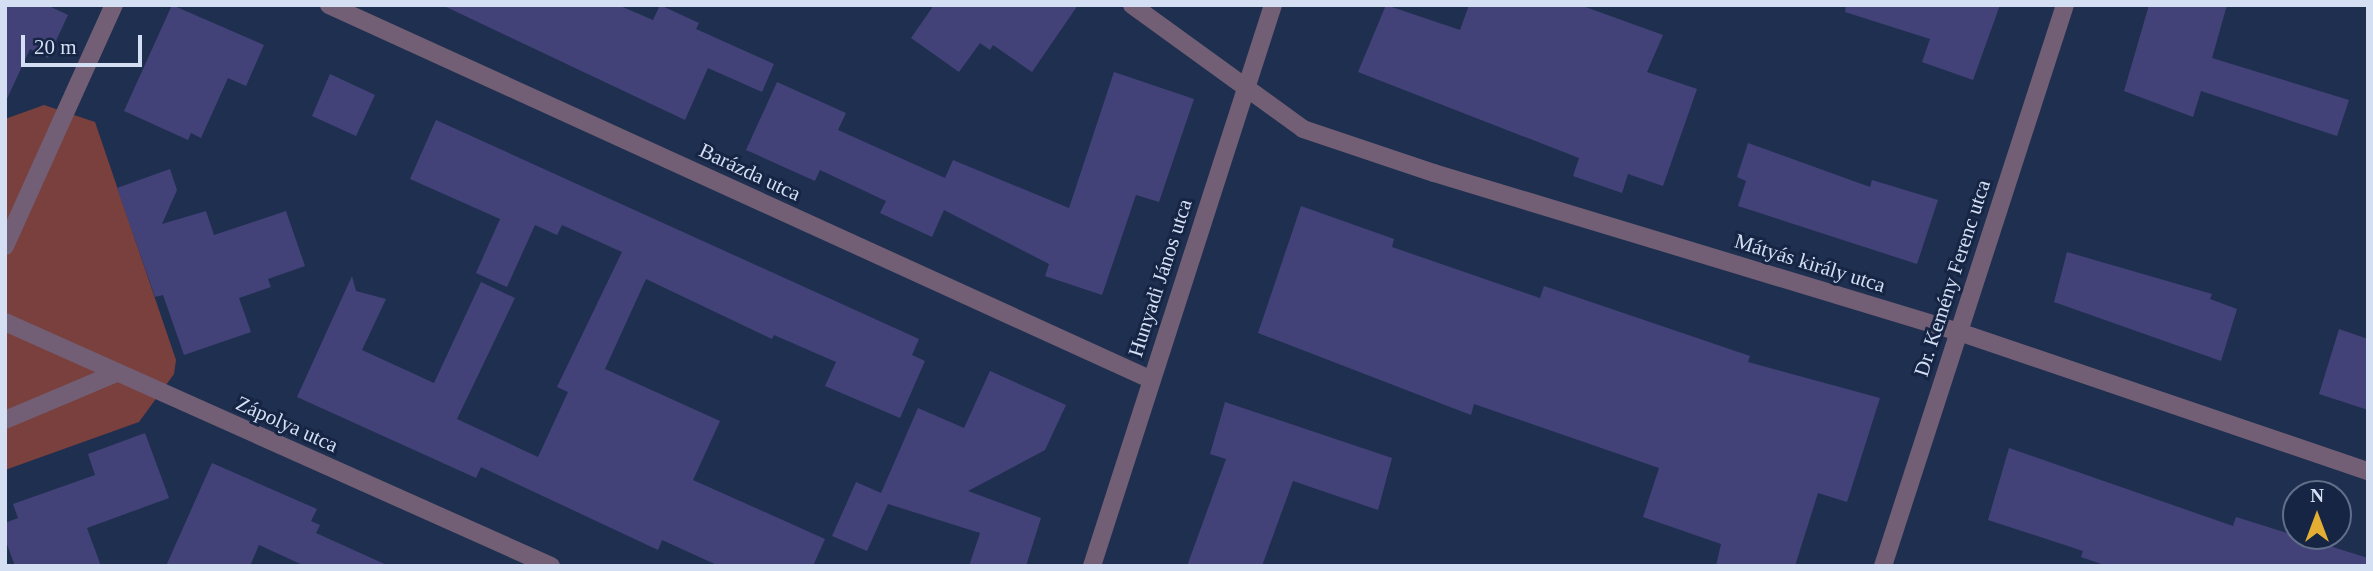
<!DOCTYPE html>
<html>
<head>
<meta charset="utf-8">
<style>
	body { margin:0 }
	#map { position:relative; width:2373px; height:571px; overflow:hidden; background:#1f2f4f; font-family:"Times New Roman",serif }
	div>[style] { position:absolute }
	[style*='--x'] { left:calc(var(--x)*1px); top:calc(var(--y)*1px); width:calc(var(--w)*1px); rotate:calc(var(--a)*1deg) }
	.green>* { inset:0; background:#79403e }
	.building>* { inset:0; background:#434278 }
	.minor>* { height:18px; margin:-9px; padding:0 9px; transform-origin:9px; border-radius:9px; background:#725f75 }
	span { translate:-50% -50%; white-space:nowrap; text-align:center; line-height:1.15; -webkit-text-stroke:6px #162544; paint-order:stroke }
	.street-label { font-size:21px; color:#d4dff4 }
	.frame { position:absolute; inset:0; border:7px solid #d4dff4; pointer-events:none }
	.north { position:absolute; left:2282px; top:480px; width:70px; height:70px; box-sizing:border-box; background:#162544; border:2px solid #626f8a; border-radius:50%; rotate:0deg; font-size:19px; font-weight:700; line-height:28px; text-align:center; color:#d4dff4 }
	.north::after { content:''; display:block; margin:auto; width:24px; height:32px; background:#e4ae35; clip-path:polygon(50% 0,100% 100%,50% 72%,0 100%) }
	.scale { position:absolute; left:21px; top:35px; width:121px; height:32px; box-sizing:border-box; border:4px solid #d4dff4; border-top:0; padding-left:9px; font-size:21px; line-height:24px; white-space:nowrap; color:#d4dff4; -webkit-text-stroke:5px #162544; paint-order:stroke }
</style>
</head>
<body>
<div id="map">
	<div class="green">
		<div style="clip-path:polygon(44px 105px,95px 122px,176px 360px,174px 374px,139px 422px,5px 470px,5px 119px)"></div>
	</div>
	<div class="building">
		<div style="clip-path:polygon(5px 5px,47px 5px,68px 15px,48px 58px,30px 49px,5px 103px)"></div>
		<div style="clip-path:polygon(172px 5px,264px 45px,246px 86px,228px 78px,201px 138px,191px 133px,188px 140px,124px 111px)"></div>
		<div style="clip-path:polygon(442px 5px,618px 5px,653px 20px,660px 5px,699px 23px,696px 29px,774px 64px,762px 92px,708px 68px,685px 120px)"></div>
		<div style="clip-path:polygon(934px 5px,1078px 5px,1032px 72px,993px 45px,990px 50px,980px 43px,959px 72px,911px 38px)"></div>
		<div style="clip-path:polygon(1386px 5px,1460px 30px,1469px 5px,1580px 5px,1663px 35px,1647px 72px,1697px 89px,1663px 186px,1628px 174px,1622px 193px,1573px 176px,1579px 158px,1358px 72px)"></div>
		<div style="clip-path:polygon(1846px 5px,2000px 5px,1973px 80px,1922px 62px,1930px 39px,1845px 12px)"></div>
		<div style="clip-path:polygon(2149px 5px,2227px 5px,2212px 58px,2349px 100px,2337px 136px,2201px 91px,2193px 117px,2124px 91px)"></div>
		<div style="clip-path:polygon(1114px 72px,1194px 99px,1159px 202px,1136px 195px,1102px 295px,1045px 276px,1049px 264px,944px 210px,932px 237px,880px 213px,886px 201px,820px 170px,815px 181px,746px 150px,777px 82px,846px 113px,838px 130px,945px 178px,953px 160px,1069px 208px)"></div>
		<div style="clip-path:polygon(330px 74px,375px 95px,356px 136px,312px 116px)"></div>
		<div style="clip-path:polygon(436px 120px,919px 339px,912px 355px,925px 361px,900px 418px,825px 386px,836px 362px,774px 335px,772px 339px,646px 279px,605px 369px,720px 421px,693px 480px,825px 539px,813px 566px,719px 566px,662px 540px,658px 550px,481px 467px,476px 478px,297px 397px,352px 276px,356px 291px,386px 299px,362px 350px,434px 383px,481px 282px,515px 298px,457px 419px,538px 457px,568px 392px,557px 387px,622px 252px,562px 225px,557px 235px,535px 225px,507px 287px,476px 273px,500px 219px,410px 179px)"></div>
		<div style="clip-path:polygon(1748px 143px,1870px 187px,1872px 180px,1938px 200px,1917px 264px,1738px 206px,1746px 181px,1737px 177px)"></div>
		<div style="clip-path:polygon(170px 169px,177px 190px,162px 224px,206px 211px,214px 235px,286px 211px,305px 266px,268px 279px,271px 287px,239px 298px,251px 332px,184px 355px,163px 295px,155px 297px,117px 188px)"></div>
		<div style="clip-path:polygon(1301px 206px,1394px 239px,1392px 247px,1540px 298px,1544px 286px,1750px 356px,1748px 362px,1880px 398px,1847px 502px,1818px 493px,1795px 566px,1716px 566px,1721px 544px,1643px 517px,1659px 468px,1474px 404px,1471px 415px,1258px 333px)"></div>
		<div style="clip-path:polygon(2067px 252px,2212px 294px,2210px 299px,2237px 309px,2221px 361px,2054px 302px)"></div>
		<div style="clip-path:polygon(2339px 329px,2368px 339px,2368px 410px,2319px 394px)"></div>
		<div style="clip-path:polygon(990px 371px,1066px 405px,1045px 450px,968px 491px,1041px 518px,1026px 566px,969px 566px,980px 533px,888px 504px,867px 551px,832px 536px,856px 482px,881px 493px,918px 408px,964px 428px)"></div>
		<div style="clip-path:polygon(1225px 402px,1392px 458px,1378px 510px,1293px 481px,1262px 566px,1187px 566px,1226px 459px,1210px 454px)"></div>
		<div style="clip-path:polygon(145px 433px,169px 498px,87px 528px,101px 566px,15px 566px,5px 539px,5px 523px,18px 518px,13px 504px,95px 475px,88px 454px)"></div>
		<div style="clip-path:polygon(2009px 448px,2233px 526px,2236px 517px,2368px 558px,2367px 566px,2107px 566px,2081px 557px,2083px 551px,1988px 520px)"></div>
		<div style="clip-path:polygon(212px 463px,317px 509px,311px 521px,320px 525px,316px 533px,389px 566px,305px 566px,259px 545px,250px 566px,166px 566px)"></div>
	</div>
	<div class="minor">
		<div style="--x:329;--y:5;--w:904;--a:24.5"></div>
		<div style="--x:1132;--y:5;--w:211;--a:35.9"></div>
		<div style="--x:1303;--y:129;--w:138;--a:18.6"></div>
		<div style="--x:1434;--y:173;--w:549;--a:16.85"></div>
		<div style="--x:1959;--y:332;--w:432;--a:18.8"></div>
		<div style="--x:5;--y:246;--w:265;--a:-65.7"></div>
		<div style="--x:5;--y:322;--w:598;--a:24.08"></div>
		<div style="--x:5;--y:420;--w:121;--a:-22.9"></div>
		<div style="--x:1092;--y:566;--w:589;--a:-72.12"></div>
		<div style="--x:1883;--y:566;--w:590;--a:-72.03"></div>
	</div>
	<div class="street-label">
		<span style="left:750px;top:172px;rotate:25deg">Barázda utca</span>
		<span style="left:1810px;top:263px;rotate:17deg">Mátyás király utca</span>
		<span style="left:1160px;top:278px;rotate:-72deg">Hunyadi János utca</span>
		<span style="left:1952px;top:278px;rotate:-72deg">Dr. Kemény Ferenc utca</span>
		<span style="left:287px;top:424px;rotate:24deg">Zápolya utca</span>
	</div>
	<div class="frame"></div>
	<div class="north">N</div>
	<div class="scale">20 m</div>
</div>
</body>
</html>
